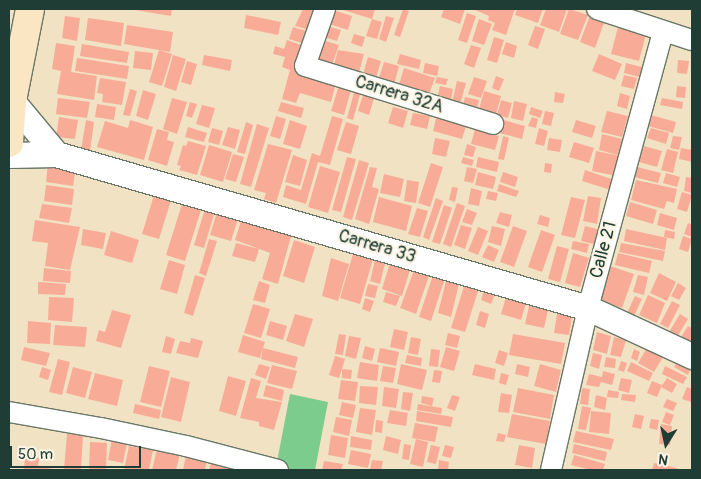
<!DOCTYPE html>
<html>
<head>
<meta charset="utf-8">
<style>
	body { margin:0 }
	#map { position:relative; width:701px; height:479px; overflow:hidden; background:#f2e2c4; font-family:Pangolin,sans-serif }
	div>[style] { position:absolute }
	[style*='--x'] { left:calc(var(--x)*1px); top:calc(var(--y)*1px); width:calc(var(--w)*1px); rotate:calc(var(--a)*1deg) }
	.green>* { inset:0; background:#7bcc8d }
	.building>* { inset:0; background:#f8ac97 }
	.roads { filter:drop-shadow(1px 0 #697766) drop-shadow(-1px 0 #697766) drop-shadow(0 1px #697766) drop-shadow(0 -1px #697766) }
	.minor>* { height:20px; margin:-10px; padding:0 10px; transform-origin:10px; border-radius:10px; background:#fff }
	.tertiary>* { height:25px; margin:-12.5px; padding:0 12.5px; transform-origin:12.5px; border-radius:12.5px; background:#fff }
	.secondary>* { height:28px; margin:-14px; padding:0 14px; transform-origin:14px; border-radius:14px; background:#fbe6c4 }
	span { translate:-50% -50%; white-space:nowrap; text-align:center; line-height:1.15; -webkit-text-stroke:4.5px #fcf5e5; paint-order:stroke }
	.street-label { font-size:18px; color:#1f3d34 }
	.frame { position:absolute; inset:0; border:10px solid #1f3d34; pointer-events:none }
	.north { position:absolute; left:641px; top:419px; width:50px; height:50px; -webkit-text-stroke:4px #fcf5e5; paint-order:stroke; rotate:190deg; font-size:14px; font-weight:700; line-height:20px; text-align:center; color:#1f3d34 }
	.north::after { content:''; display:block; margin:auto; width:18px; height:22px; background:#1f3d34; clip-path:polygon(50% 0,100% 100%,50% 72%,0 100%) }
	.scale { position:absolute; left:10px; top:446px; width:131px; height:22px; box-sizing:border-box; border:2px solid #1f3d34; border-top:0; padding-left:6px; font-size:15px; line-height:18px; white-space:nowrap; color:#1f3d34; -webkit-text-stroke:4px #fcf5e5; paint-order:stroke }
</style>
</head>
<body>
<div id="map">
	<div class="green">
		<div style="clip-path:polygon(290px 394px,328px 402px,315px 470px,291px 470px,276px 467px)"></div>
	</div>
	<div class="building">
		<div style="clip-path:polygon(129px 9px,172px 9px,171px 16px)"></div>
		<div style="clip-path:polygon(303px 9px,317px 9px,310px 30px,295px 26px)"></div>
		<div style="clip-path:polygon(330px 9px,352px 16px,348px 30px,326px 23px)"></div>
		<div style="clip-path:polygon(340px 9px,375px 9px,372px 19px)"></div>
		<div style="clip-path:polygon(403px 9px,409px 11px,400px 37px,394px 35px)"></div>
		<div style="clip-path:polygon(444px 9px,465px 9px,460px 24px,441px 17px)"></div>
		<div style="clip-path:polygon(473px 9px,515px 9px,506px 35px,492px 30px,495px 23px,488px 20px,489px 16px)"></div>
		<div style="clip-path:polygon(517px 9px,543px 9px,538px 23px,515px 15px)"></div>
		<div style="clip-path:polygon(546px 9px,567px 9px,559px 32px,540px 25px)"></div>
		<div style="clip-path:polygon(569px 9px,588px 15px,578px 40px,560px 34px)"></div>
		<div style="clip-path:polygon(467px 13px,476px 16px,467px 43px,458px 40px)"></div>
		<div style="clip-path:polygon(246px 15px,281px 22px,278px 35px,244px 28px)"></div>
		<div style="clip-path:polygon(65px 16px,80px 18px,77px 41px,62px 38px)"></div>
		<div style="clip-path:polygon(386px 16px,394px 18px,386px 42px,379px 39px)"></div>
		<div style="clip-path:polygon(88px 18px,124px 23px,121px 46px,85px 40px)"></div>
		<div style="clip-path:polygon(589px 18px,604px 23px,595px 48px,580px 42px)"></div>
		<div style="clip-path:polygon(372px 19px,382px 22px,377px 39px,366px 36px)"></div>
		<div style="clip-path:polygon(479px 19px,492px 24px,484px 45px,472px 41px)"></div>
		<div style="clip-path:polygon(127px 25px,173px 32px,170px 52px,124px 44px)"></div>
		<div style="clip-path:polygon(327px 26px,341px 30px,337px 41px,324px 37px)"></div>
		<div style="clip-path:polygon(535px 26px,545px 29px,538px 49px,528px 45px)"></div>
		<div style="clip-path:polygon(293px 27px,312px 33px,308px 45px,289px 39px)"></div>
		<div style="clip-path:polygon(618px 27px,646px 34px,639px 61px,611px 54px)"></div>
		<div style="clip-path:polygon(354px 34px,365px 37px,362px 47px,351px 43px)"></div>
		<div style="clip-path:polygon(494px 37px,504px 40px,497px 63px,487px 60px)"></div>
		<div style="clip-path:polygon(287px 40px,304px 46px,295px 71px,336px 83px,331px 102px,300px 93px,296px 103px,282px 99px,290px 70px,282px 67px,285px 57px,273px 54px,275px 46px,284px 49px)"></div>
		<div style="clip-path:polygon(322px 40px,339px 45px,331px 68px,314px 63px)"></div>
		<div style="clip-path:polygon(506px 42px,517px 46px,514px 58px,502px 54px)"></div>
		<div style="clip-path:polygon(56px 43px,75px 46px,71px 72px,97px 76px,94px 100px,57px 94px,61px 71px,52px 69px)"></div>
		<div style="clip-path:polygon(82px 44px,129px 52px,127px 63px,80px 56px)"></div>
		<div style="clip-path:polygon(471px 45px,481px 48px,474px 68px,464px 64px)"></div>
		<div style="clip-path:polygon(159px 50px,172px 54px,162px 86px,149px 82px)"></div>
		<div style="clip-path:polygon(338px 50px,364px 54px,358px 76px,333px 69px)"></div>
		<div style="clip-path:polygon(135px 51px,153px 53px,151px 70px,133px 68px)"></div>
		<div style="clip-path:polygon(400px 54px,421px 60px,419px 69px,397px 64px)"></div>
		<div style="clip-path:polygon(599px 54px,622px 64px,615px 80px,592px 71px)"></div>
		<div style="clip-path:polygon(173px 55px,186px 59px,176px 91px,164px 87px)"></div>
		<div style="clip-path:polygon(204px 55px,232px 60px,230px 71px,202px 65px)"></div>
		<div style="clip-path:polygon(368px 57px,381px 61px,374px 85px,361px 81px)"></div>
		<div style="clip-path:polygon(77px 58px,129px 66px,127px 79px,75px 71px)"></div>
		<div style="clip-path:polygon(678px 60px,689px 61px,687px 74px,677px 73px)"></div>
		<div style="clip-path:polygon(187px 61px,197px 64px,191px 85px,181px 82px)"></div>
		<div style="clip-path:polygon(384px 62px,399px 66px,394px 85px,378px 81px)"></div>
		<div style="clip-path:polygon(425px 63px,439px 66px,437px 76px,423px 73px)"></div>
		<div style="clip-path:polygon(626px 63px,646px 68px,643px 78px,624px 73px)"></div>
		<div style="clip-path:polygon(404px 68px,435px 78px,428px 97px,398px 88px)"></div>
		<div style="clip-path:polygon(624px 75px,637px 78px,634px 89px,621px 86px)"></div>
		<div style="clip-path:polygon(496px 76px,504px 79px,499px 91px,492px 88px)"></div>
		<div style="clip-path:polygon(437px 77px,448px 79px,446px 85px,435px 83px)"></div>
		<div style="clip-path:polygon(474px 77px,487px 81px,481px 98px,468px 94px)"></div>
		<div style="clip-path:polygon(100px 78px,126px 82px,122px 105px,102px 102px,103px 94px,97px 93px)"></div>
		<div style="clip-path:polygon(457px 81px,466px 83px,460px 105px,452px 103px)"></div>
		<div style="clip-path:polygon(340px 82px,352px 86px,344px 115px,331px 111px)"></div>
		<div style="clip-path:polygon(440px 86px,453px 89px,450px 106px,436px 103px)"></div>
		<div style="clip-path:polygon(677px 86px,686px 87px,685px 98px,676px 97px)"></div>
		<div style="clip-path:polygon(130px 89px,137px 91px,130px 116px,123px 115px)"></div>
		<div style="clip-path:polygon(355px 89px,361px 91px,353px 120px,347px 118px)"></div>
		<div style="clip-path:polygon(143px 90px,156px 94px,148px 120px,136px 116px)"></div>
		<div style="clip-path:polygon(484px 91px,501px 96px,495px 118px,478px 113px)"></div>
		<div style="clip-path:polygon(364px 92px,375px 95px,369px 115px,358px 111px)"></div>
		<div style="clip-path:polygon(555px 92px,565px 94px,563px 103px,554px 102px)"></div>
		<div style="clip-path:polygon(620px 93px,630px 96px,627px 109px,617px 106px)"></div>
		<div style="clip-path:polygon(465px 97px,479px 100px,476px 113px,462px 109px)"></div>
		<div style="clip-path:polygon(58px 98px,90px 102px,87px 118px,56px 114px)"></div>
		<div style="clip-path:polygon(172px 98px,187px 102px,177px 134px,163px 129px)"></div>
		<div style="clip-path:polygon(662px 98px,683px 102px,682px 109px,660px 105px)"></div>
		<div style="clip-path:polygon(501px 100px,512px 103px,508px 118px,497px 115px)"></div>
		<div style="clip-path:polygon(514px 101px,527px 104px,523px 121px,511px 118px)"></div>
		<div style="clip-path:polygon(190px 102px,197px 104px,192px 118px,186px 116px)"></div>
		<div style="clip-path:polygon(281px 102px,304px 108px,301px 118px,278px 111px)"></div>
		<div style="clip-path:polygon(97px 104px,116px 107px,114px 120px,95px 117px)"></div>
		<div style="clip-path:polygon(202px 105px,215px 108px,209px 128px,196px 124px)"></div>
		<div style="clip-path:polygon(393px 107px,408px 111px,403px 128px,388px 123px)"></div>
		<div style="clip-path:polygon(531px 107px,543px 111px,540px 118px,529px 114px)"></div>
		<div style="clip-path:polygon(545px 111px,554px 113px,551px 126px,542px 124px)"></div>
		<div style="clip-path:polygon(607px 111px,628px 116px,622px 137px,601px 132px)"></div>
		<div style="clip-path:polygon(413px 113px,430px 116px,427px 129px,410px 125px)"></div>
		<div style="clip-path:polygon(437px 115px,467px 123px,462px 139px,433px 131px)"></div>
		<div style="clip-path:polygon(651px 115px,676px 122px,673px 133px,648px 126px)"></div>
		<div style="clip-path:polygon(276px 116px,286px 119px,280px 139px,270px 136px)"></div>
		<div style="clip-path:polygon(332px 116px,343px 119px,330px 165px,318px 162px,306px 204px,283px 197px,286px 185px,301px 190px,312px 153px,320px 156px)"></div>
		<div style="clip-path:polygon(59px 117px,78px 120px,75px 139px,56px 137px)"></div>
		<div style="clip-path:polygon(532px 117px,538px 119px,536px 128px,528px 126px)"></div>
		<div style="clip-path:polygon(500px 119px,525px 126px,522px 139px,496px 132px)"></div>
		<div style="clip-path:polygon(86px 120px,94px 122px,90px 151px,81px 150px)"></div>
		<div style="clip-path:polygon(130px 120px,153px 127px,144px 160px,97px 147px,105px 121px,128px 128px)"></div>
		<div style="clip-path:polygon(290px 120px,307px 126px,300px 149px,283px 144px)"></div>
		<div style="clip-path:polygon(576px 120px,596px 126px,592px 138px,572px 132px)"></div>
		<div style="clip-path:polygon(246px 122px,253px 125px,245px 154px,237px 152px)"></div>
		<div style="clip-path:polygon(346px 122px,359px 126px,351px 154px,337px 150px)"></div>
		<div style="clip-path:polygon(257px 124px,269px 128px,251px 187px,240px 184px)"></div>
		<div style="clip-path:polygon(188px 127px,207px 133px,204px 142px,185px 137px)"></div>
		<div style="clip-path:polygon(228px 127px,240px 130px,235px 149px,222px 145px)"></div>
		<div style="clip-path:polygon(212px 128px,223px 131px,219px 145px,208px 142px)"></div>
		<div style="clip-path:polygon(539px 128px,548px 131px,544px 146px,535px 144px)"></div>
		<div style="clip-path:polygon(651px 128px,669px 133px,666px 144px,647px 138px)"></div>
		<div style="clip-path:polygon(157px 129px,169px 132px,167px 140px,174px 142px,167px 166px,148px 160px)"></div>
		<div style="clip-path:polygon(475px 129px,499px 136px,495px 150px,471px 144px)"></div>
		<div style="clip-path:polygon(602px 134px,622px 139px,618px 155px,599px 150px)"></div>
		<div style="clip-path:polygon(503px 136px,509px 138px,504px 160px,498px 159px)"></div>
		<div style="clip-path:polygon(673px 136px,682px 137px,679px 150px,670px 148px)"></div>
		<div style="clip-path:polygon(435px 138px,450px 141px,446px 157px,432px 154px)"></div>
		<div style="clip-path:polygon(549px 138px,562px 140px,560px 152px,547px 150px)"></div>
		<div style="clip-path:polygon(188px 141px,206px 146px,197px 175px,179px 170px,181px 166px,177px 165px,183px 145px,186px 146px)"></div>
		<div style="clip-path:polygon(574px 142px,594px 148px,589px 163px,569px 157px)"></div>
		<div style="clip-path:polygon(268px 144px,292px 150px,276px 203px,264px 199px,266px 193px,254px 190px)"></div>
		<div style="clip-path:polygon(467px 144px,476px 147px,473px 157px,464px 155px)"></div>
		<div style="clip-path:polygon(209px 145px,232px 152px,223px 182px,200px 175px)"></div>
		<div style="clip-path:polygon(644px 146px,662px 151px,657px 167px,639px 162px)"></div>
		<div style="clip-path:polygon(681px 148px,692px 150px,692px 162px,679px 159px)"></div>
		<div style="clip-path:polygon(667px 149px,678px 152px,673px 173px,661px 170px)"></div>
		<div style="clip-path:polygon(596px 151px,621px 156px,617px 176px,592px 171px)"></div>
		<div style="clip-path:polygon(233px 154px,244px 157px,236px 182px,225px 179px)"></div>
		<div style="clip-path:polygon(293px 155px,307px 160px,300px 186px,285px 182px)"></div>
		<div style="clip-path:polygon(347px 157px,356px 159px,341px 212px,332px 210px)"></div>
		<div style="clip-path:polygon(463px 157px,474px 160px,472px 166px,461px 163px)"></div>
		<div style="clip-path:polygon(478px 157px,499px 162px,497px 172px,476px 167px)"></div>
		<div style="clip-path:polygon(359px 160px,369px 163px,352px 220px,343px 217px)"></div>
		<div style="clip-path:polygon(48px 163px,76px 167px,73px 186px,46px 182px)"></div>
		<div style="clip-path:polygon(431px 163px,443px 167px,430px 207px,418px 203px)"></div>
		<div style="clip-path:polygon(545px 163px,552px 164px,551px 173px,544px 172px)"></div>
		<div style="clip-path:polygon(320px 166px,340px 172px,328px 213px,308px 207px)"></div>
		<div style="clip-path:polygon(370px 167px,377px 168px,372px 187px,379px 189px,369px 224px,355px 219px)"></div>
		<div style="clip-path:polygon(467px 167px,477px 169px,473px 183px,464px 181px)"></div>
		<div style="clip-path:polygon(637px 167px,661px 173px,658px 183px,634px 177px)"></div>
		<div style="clip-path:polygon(585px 170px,614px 180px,611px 190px,582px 181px)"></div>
		<div style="clip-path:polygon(478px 172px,496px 177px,493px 189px,475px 185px)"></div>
		<div style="clip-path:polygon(503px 172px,518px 177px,515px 187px,500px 182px)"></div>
		<div style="clip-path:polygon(666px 173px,680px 177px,677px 187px,663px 183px)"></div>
		<div style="clip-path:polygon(384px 174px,404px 179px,400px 197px,380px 193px)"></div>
		<div style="clip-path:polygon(686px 177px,692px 178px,692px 193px,684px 191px)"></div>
		<div style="clip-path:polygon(407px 180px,419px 182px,416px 203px,404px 201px)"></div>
		<div style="clip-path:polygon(636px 180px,677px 189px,674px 203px,667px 201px,664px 209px,631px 200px)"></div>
		<div style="clip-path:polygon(499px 184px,519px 191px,516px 197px,497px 191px)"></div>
		<div style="clip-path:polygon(46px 185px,74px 189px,72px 205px,44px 201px)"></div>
		<div style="clip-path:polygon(452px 187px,458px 188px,455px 202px,449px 200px)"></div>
		<div style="clip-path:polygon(471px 188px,482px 191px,479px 206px,468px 204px)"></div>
		<div style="clip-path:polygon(488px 191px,498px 193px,496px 201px,486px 199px)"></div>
		<div style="clip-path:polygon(155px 192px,172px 197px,159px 239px,142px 234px)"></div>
		<div style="clip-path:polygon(682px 192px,692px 195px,687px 212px,677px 209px)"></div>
		<div style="clip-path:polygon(588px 196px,601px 198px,597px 224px,583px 221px)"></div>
		<div style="clip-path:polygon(379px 197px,412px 206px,406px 231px,373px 222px)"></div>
		<div style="clip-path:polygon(571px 197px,585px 200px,575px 238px,561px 235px)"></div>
		<div style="clip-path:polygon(436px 198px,443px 201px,429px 240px,423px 237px)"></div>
		<div style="clip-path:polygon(630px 202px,657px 210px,653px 224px,626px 216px)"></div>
		<div style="clip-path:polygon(457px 203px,465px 206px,451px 247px,443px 244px)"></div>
		<div style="clip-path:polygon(42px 204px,72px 208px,69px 223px,39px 218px)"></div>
		<div style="clip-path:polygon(182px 204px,201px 210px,185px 261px,166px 255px)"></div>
		<div style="clip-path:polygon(444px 205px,452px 208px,440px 244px,432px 242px)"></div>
		<div style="clip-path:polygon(417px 208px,428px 211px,420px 237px,408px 234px)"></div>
		<div style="clip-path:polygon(205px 209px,215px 211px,204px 248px,194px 245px)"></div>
		<div style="clip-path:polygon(467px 209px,477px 213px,472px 225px,462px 222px)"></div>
		<div style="clip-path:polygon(217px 212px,238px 219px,231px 241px,210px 235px)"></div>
		<div style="clip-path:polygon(500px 212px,512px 215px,509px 227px,496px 223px)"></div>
		<div style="clip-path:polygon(660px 213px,677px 218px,674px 230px,657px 225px)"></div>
		<div style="clip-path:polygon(540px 215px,550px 218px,548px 227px,537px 224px)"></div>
		<div style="clip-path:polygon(242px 218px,293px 229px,278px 284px,262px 279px,270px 253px,235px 240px)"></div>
		<div style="clip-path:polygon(35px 220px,80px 227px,70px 270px,45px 266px,48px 243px,32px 241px)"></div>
		<div style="clip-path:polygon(688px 223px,692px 225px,692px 237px,684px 234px)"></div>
		<div style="clip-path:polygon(461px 225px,472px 228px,465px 249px,454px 245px)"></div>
		<div style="clip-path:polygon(492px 226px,505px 229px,501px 246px,488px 242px)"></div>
		<div style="clip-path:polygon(513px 226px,527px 231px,514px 267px,500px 262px)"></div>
		<div style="clip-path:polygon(585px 226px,601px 230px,598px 245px,581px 241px)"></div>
		<div style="clip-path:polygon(478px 227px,488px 231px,478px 255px,468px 251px)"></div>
		<div style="clip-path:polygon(83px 229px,106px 233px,103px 249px,81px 245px)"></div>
		<div style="clip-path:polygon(626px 229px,667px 238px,665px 250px,624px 241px)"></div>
		<div style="clip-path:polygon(541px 230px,555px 235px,542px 272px,528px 267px)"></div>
		<div style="clip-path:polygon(665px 230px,675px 232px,674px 239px,664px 237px)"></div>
		<div style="clip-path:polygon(111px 231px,139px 240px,132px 263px,104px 255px)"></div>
		<div style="clip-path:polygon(683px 236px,692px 239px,688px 252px,679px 249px)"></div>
		<div style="clip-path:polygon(209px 239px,217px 241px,206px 276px,199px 273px)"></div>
		<div style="clip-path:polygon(294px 240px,315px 247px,304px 283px,283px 276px)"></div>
		<div style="clip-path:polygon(573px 241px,589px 244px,587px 253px,571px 249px)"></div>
		<div style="clip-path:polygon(236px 243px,259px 249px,255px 262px,232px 256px)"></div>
		<div style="clip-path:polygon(621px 243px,665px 251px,663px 261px,619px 252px)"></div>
		<div style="clip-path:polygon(488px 245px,499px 250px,494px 262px,482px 257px)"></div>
		<div style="clip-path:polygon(557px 246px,569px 249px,560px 282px,548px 279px)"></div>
		<div style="clip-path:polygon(573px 253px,589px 258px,580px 287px,565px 283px)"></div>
		<div style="clip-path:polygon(618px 253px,652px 261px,649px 273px,615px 265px)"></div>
		<div style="clip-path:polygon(353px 254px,373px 259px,360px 304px,340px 298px)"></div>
		<div style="clip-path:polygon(376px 256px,386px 259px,380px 284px,370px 281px)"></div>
		<div style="clip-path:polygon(331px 258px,349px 264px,338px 301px,322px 296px)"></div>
		<div style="clip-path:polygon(169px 260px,185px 265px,177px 294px,160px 289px)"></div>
		<div style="clip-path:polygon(390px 263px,410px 270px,402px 296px,382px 289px)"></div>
		<div style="clip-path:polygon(610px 266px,634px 274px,622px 308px,598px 299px)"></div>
		<div style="clip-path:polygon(44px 268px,71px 271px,70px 283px,43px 281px)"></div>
		<div style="clip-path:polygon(435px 269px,447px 272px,431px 321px,419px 317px)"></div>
		<div style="clip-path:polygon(414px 270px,429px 276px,416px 314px,400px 308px)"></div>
		<div style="clip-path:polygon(659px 273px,676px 282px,667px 301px,650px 293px)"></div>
		<div style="clip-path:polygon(195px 275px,205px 278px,193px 316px,184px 313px)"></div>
		<div style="clip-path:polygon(638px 275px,648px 277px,644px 295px,633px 292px)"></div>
		<div style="clip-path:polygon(447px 277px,460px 280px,451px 317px,438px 313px)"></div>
		<div style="clip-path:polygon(466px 280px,480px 285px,465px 332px,451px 328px)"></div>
		<div style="clip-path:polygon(259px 281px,270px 285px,265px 303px,253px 300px)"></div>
		<div style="clip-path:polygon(38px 282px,66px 284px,65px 295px,38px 294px)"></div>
		<div style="clip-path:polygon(678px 283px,686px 288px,679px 300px,671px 296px)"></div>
		<div style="clip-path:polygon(368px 284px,378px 286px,375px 298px,365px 296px)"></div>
		<div style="clip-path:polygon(485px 287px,496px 291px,491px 304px,481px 300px)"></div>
		<div style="clip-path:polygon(386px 292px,400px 296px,396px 306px,383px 302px)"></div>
		<div style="clip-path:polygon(507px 294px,527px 300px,521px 320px,501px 314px)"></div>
		<div style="clip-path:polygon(648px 295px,665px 303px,657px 323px,639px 315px)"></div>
		<div style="clip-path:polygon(635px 296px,642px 299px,633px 318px,626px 315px)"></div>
		<div style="clip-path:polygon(49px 297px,74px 298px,72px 322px,48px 320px)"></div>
		<div style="clip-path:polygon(365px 298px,374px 301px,370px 312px,362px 309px)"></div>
		<div style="clip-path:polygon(672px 301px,680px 305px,668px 328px,660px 324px)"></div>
		<div style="clip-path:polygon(530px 302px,549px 306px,544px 328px,525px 324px)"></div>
		<div style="clip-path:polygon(253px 304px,270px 309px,261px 338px,244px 333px)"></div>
		<div style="clip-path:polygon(558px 308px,573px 311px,569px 335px,554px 333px)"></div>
		<div style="clip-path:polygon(112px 310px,131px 315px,121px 348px,96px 341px,99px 330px,105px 332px)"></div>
		<div style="clip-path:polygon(480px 311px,489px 314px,485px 328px,476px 325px)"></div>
		<div style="clip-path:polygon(295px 314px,313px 319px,304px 347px,286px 341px)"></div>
		<div style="clip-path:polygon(680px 314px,688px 319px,677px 337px,669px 332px)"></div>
		<div style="clip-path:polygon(28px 321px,51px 323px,50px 344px,27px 343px)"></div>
		<div style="clip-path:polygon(270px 321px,287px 326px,283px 340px,266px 335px)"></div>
		<div style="clip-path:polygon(55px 325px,87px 327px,85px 347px,53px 345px)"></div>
		<div style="clip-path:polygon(688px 326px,692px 328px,692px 344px,681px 337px)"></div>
		<div style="clip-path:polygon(394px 329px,408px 332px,404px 350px,390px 347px)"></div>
		<div style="clip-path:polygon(597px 332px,611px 336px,607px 354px,593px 350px)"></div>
		<div style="clip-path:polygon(448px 333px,460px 336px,457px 348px,445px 345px)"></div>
		<div style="clip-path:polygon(339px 334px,346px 335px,343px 355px,335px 354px)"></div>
		<div style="clip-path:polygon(513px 334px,565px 343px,561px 364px,509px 355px)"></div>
		<div style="clip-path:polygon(243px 335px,265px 342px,260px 358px,238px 352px)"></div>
		<div style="clip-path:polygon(166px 336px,175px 339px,171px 354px,162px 352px)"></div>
		<div style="clip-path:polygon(349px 336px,361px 338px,356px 359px,345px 356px)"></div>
		<div style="clip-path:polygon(411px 337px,421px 339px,418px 355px,408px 353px)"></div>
		<div style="clip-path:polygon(614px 337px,626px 340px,621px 357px,610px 355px)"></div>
		<div style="clip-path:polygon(191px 338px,203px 341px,198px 358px,176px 353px,180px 341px,190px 343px)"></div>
		<div style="clip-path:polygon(365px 346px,375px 349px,372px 361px,362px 358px)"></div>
		<div style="clip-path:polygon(24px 347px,50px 353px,46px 366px,21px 360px)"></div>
		<div style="clip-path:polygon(446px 347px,460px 351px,454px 371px,440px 367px)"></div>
		<div style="clip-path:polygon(263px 348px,298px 357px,295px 368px,261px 359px)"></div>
		<div style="clip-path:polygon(380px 348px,399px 352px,396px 366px,377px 362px)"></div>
		<div style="clip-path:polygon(647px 348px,663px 357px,654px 372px,638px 363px)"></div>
		<div style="clip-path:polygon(431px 349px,440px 350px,438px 367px,429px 366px)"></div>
		<div style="clip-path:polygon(634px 349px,640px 352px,637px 361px,631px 358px)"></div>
		<div style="clip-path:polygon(499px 350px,508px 353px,504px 366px,495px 363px)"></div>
		<div style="clip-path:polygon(593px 353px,602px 355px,599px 369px,590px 366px)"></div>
		<div style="clip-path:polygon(407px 355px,422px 358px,421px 366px,405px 363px)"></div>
		<div style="clip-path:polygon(335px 356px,345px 359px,339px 378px,329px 375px)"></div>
		<div style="clip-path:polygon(606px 357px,616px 359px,615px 368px,604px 367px)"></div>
		<div style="clip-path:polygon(58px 359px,70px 362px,62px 395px,49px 392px)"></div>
		<div style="clip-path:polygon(621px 361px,627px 363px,624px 372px,618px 370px)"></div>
		<div style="clip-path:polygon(678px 361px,691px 368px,688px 375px,674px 367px)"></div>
		<div style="clip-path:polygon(360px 362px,379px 365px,377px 381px,357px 378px)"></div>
		<div style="clip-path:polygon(631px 362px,653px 373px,649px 381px,627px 371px)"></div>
		<div style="clip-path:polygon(259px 364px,270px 367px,266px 379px,255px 375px)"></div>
		<div style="clip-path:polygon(401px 364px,427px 370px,422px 390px,397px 384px)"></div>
		<div style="clip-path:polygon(475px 364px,496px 369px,494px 380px,472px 375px)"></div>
		<div style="clip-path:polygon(517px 364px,530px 367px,528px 377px,515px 374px)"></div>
		<div style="clip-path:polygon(540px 364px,561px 370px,556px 392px,534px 386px)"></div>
		<div style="clip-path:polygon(272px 365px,297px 371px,292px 389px,267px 383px)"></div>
		<div style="clip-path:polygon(149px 366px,170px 371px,161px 407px,140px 402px)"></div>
		<div style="clip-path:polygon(383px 366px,396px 368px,393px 383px,380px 381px)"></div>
		<div style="clip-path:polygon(665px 366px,687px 377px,683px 384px,662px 374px)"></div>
		<div style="clip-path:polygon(42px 367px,51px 370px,48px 380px,39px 377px)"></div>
		<div style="clip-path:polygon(73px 367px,92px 372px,85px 398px,66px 393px)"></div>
		<div style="clip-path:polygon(342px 369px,352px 370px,351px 379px,342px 378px)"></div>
		<div style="clip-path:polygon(434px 370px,442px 371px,440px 383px,432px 382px)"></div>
		<div style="clip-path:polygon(603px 371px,615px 374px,612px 385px,601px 382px,599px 387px,586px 385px,589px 374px,602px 377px)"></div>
		<div style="clip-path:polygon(95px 373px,123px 380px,117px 406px,88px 399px)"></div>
		<div style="clip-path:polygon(501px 373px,509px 375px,506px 385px,499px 383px)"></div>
		<div style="clip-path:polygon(228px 376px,246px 381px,236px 416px,219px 411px)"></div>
		<div style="clip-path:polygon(171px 377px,190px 382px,181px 422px,161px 417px)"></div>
		<div style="clip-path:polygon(251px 378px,261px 381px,256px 398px,282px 402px,274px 430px,259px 426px,259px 422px,240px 418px)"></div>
		<div style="clip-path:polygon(621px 378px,632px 380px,629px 393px,618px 390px)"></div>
		<div style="clip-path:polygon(667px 378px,677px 384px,672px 393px,661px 387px)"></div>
		<div style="clip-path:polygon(341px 380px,358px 382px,355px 401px,338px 399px)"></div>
		<div style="clip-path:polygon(652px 381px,662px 385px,657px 397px,647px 393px)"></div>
		<div style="clip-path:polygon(266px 385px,284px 390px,282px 401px,263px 396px)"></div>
		<div style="clip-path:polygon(360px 386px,378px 387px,376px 405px,359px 403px)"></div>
		<div style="clip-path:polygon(384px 387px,399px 389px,396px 408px,382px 406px)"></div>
		<div style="clip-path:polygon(687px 387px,692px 389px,691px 402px,682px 399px)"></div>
		<div style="clip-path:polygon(518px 388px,554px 395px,550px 419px,513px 412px)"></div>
		<div style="clip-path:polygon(582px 388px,590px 389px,588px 405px,580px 404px)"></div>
		<div style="clip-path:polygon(608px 390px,619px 392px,618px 398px,607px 397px)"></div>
		<div style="clip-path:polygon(403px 392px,413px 393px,410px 411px,401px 409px)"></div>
		<div style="clip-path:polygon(501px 393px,512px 395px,509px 413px,498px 412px)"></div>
		<div style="clip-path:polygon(622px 394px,636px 395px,635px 402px,621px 400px)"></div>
		<div style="clip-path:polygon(452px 395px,460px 397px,455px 411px,447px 408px)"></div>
		<div style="clip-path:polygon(596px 395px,607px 398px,605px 410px,594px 407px)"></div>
		<div style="clip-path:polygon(422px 396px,434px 398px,432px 406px,421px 403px)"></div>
		<div style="clip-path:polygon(667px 399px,677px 403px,673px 411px,663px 407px)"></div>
		<div style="clip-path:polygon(342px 402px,356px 405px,353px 418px,339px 415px)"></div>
		<div style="clip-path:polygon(135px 404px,161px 410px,159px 419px,133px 413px)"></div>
		<div style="clip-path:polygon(418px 404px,442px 408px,441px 414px,417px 410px)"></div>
		<div style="clip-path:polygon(582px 406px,591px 408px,586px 430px,578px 429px)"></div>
		<div style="clip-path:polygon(360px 408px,376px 410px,372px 435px,356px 432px)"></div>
		<div style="clip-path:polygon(390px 410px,408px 413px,406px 426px,387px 423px)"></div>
		<div style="clip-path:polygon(417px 411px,453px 417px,451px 427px,416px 421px)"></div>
		<div style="clip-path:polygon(591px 411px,611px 413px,609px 434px,589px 432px)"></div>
		<div style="clip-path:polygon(666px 412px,674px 415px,670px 425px,662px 422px)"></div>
		<div style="clip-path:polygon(512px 414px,550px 421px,546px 444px,507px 437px)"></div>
		<div style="clip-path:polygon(635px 414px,644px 416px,641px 429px,632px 427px)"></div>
		<div style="clip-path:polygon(336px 417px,352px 420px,349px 436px,333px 432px)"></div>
		<div style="clip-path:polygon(651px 419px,659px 420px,657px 430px,649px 428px)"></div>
		<div style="clip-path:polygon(376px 420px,383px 421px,382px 433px,375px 432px)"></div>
		<div style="clip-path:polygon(415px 423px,438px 427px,435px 442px,412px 438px)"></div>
		<div style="clip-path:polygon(661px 424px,672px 426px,670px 445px,659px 444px)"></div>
		<div style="clip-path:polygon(576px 431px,614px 439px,611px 450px,573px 442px)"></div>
		<div style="clip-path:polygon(498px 433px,506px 435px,504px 442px,496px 441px)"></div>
		<div style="clip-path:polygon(67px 434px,83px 435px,81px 470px,64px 470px)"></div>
		<div style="clip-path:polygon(331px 435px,348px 438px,345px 458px,328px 455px)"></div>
		<div style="clip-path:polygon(351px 436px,372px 440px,371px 450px,350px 447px)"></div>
		<div style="clip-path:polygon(386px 436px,401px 440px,398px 454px,383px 450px)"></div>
		<div style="clip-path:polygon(112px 439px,127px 443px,123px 463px,108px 460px)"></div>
		<div style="clip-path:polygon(416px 439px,428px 442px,423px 467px,410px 464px)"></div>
		<div style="clip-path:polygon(90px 442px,107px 443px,106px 470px,89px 470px)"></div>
		<div style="clip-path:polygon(404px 444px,411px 445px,409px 460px,402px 459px)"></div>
		<div style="clip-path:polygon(574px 444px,607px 452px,605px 461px,572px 453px)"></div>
		<div style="clip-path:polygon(431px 445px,440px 447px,436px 464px,427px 462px)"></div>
		<div style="clip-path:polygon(445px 445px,454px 447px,451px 458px,442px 456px)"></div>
		<div style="clip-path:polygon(519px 445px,535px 448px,532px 468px,515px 465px)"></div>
		<div style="clip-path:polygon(129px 446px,153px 450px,149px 470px,124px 470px)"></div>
		<div style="clip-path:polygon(157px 449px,180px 454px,176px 470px,152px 470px)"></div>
		<div style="clip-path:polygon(351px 450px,371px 454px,368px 468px,348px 464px)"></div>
		<div style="clip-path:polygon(574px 455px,605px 464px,603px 470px,591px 470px,571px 465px)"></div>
		<div style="clip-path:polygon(186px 456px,207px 460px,205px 470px,183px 470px)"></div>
		<div style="clip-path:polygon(25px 457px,39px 458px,38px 467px,63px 470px,24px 470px)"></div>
		<div style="clip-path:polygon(372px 460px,383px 461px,381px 470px,370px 469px)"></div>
		<div style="clip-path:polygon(439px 460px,449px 462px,448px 470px,438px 469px)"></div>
		<div style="clip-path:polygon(324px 461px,343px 464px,341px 470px,322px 470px)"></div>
		<div style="clip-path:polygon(211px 463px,230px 467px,230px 470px,209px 470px)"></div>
		<div style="clip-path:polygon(654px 463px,677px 468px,677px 470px,652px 470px)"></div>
	</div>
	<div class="roads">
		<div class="minor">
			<div style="--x:325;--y:9;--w:60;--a:109.3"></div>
			<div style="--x:305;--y:66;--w:197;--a:17.1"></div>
			<div style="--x:597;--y:9;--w:100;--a:18.1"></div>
			<div style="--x:9;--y:412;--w:93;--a:9.9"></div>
			<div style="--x:101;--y:428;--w:87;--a:12"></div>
			<div style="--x:186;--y:446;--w:95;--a:14.6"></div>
			<div style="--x:551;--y:470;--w:166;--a:-77.1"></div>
			<div style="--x:588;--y:308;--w:286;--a:-74.8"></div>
		</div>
		<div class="tertiary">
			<div style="--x:12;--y:101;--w:69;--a:50.3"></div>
			<div style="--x:9;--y:155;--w:47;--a:-1.2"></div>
			<div style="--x:56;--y:154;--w:554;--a:16.14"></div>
			<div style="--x:588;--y:308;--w:115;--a:24.8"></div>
		</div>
		<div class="secondary">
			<div style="--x:9;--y:143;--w:42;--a:-85.9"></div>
			<div style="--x:12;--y:101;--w:94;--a:-78.9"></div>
		</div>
	</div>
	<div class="street-label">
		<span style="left:399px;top:95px;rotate:17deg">Carrera 32A</span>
		<span style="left:377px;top:247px;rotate:16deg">Carrera 33</span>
		<span style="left:604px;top:250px;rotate:-75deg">Calle 21</span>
	</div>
	<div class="frame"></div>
	<div class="north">N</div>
	<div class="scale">50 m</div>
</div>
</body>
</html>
